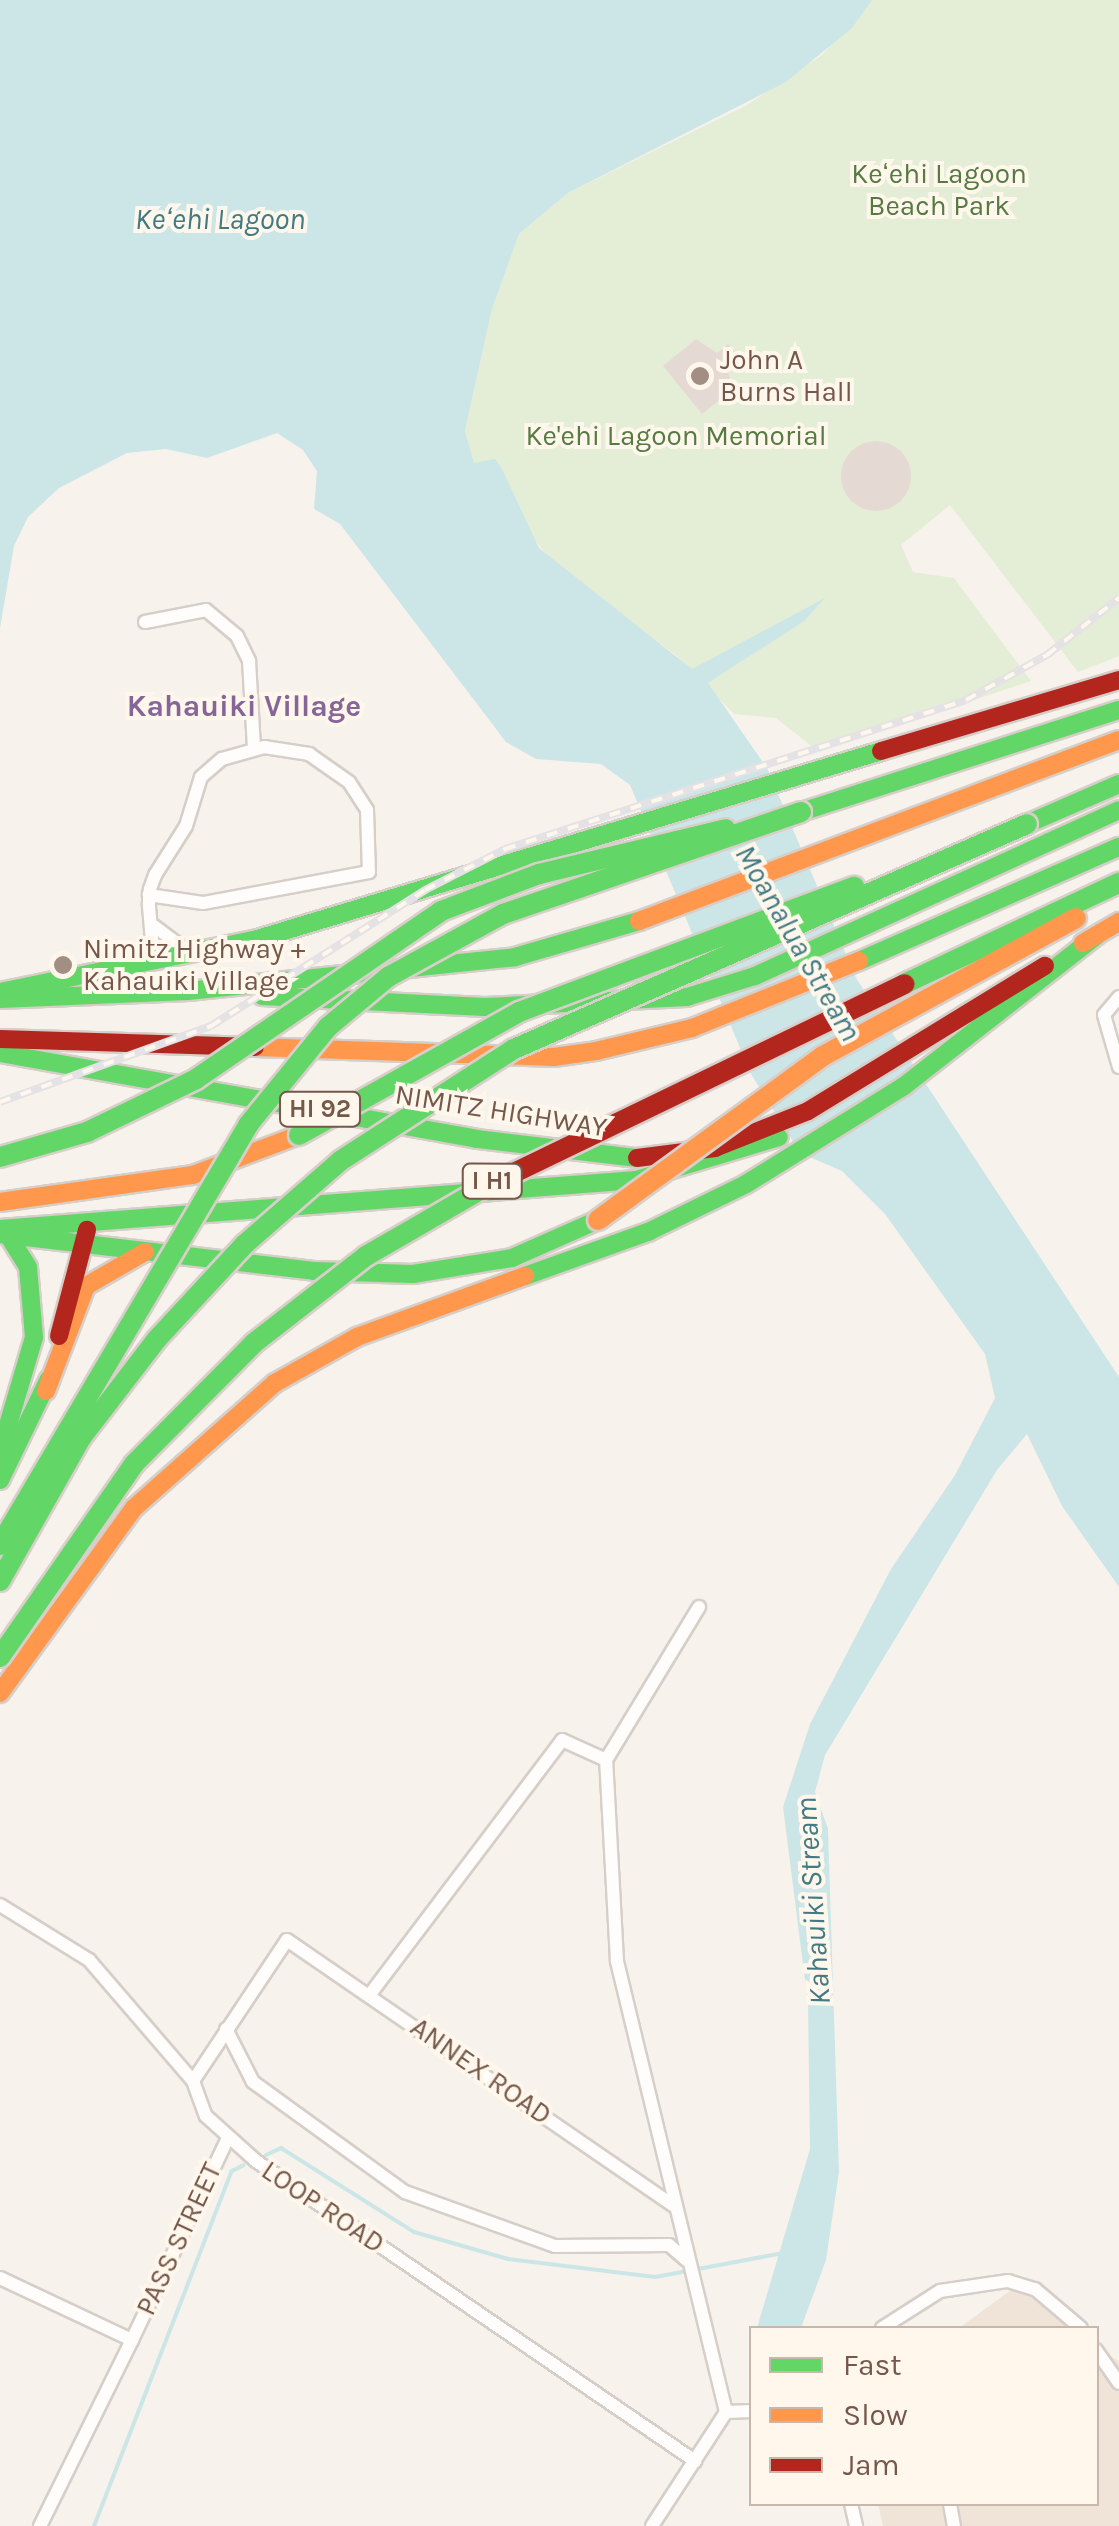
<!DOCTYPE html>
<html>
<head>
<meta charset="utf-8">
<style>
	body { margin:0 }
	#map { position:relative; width:1119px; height:2526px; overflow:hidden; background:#f7f2eb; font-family:Karla,sans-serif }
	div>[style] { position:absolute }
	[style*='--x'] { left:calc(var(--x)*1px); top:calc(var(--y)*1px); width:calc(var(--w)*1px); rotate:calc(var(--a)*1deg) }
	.residential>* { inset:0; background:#f0e4d8 }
	.green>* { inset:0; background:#e4eed6 }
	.water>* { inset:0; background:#cce6e8 }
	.stream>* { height:4px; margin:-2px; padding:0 2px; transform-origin:2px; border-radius:2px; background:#cce6e8 }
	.building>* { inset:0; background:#e4dad3 }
	.round { border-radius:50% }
	.roads { filter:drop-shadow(2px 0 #d6cec8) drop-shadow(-2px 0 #d6cec8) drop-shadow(0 2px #d6cec8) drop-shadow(0 -2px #d6cec8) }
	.street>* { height:12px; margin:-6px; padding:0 6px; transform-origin:6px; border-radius:6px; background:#fefdfc }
	.fast>* { height:18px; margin:-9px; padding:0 9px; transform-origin:9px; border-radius:9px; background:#63d668 }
	.slow>* { height:18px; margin:-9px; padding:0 9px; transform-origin:9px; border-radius:9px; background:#ff974d }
	.jam>* { height:18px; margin:-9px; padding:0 9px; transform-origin:9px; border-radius:9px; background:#b3261e }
	.rail>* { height:8px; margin-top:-4px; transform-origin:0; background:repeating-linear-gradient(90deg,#fff7ec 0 11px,#e4e2e5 0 22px); box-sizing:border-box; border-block:2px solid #e4e2e5 }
	.bridges { filter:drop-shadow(2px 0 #d8cfca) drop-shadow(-2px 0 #d8cfca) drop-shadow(0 2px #d8cfca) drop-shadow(0 -2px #d8cfca) }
	.fast-bridge>* { height:20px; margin:-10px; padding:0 10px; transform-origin:10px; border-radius:10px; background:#63d668 }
	.slow-bridge>* { height:20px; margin:-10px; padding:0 10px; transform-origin:10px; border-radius:10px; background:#ff974d }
	.jam-bridge>* { height:20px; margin:-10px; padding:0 10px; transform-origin:10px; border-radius:10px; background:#b3261e }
	.dots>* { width:28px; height:28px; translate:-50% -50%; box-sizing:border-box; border:5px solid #fff7ec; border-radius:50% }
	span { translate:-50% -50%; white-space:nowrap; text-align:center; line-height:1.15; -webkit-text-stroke:8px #fff7ec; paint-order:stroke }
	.shield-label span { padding:2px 8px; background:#fff7ec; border:2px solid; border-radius:8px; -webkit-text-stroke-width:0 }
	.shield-label { font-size:25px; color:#76584b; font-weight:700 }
	.park-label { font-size:28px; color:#557b42 }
	.poi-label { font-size:28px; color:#76584b }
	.left { translate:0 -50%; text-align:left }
	.street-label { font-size:28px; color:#76584b }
	.water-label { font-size:30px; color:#417a82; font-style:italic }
	.neighbourhood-label { font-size:30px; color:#866699; font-weight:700 }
	.legend { position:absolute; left:749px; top:2326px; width:350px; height:180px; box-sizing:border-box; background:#fff7ec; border:2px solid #c8b7ac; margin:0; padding:12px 18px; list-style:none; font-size:30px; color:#76584b }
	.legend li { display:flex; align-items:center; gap:20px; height:50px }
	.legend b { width:50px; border:2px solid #c8b7ac }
</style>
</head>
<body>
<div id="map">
	<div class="residential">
		<div style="clip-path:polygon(1022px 2282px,1081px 2328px,959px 2328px)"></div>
		<div style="clip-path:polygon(1097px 2349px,1119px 2361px,1119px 2526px,883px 2526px,878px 2504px,1096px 2504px)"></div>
	</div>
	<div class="green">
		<div style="clip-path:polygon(872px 0,1119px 0,1119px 656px,1078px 672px,950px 505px,901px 545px,913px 572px,954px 578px,1031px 681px,819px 752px,776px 718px,734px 714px,677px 656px,551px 561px,520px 521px,502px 469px,473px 463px,465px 431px,492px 309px,519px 234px,568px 193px,747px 105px,822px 55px)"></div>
	</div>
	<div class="water">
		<div style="clip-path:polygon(0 0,872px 0,852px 28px,786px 82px,568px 193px,519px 234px,492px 309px,465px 431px,474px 463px,495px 459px,502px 469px,539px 548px,692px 669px,825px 598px,804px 621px,708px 683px,767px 768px,856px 978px,1119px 1377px,1119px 1587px,1062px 1506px,1027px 1434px,997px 1470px,825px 1755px,815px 1792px,828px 1829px,839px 2172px,826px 2260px,801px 2328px,757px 2328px,810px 2149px,808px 2004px,783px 1807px,810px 1724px,891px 1569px,955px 1475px,995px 1398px,985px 1354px,885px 1214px,842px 1171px,800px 1153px,751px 1074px,630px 785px,601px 764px,536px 759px,506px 742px,340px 524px,314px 509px,317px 471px,303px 450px,277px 433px,207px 458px,166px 449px,127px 453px,59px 488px,28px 517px,14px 546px,0 628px)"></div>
	</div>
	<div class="stream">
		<div style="--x:266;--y:2155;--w:17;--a:-25"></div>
		<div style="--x:281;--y:2148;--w:157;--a:32.3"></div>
		<div style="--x:414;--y:2232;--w:98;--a:16"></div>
		<div style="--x:508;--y:2259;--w:148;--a:7"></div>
		<div style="--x:655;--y:2277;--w:130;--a:-10.6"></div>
		<div style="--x:94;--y:2526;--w:381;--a:-68.8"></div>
		<div style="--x:232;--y:2171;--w:13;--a:-27"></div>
	</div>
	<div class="building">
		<div style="clip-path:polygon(696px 339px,717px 353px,728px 344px,737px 355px,726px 364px,733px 389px,702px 414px,663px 366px)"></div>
		<div class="round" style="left:841px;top:441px;width:70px;height:70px"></div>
	</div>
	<div class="roads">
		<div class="street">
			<div style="--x:145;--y:622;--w:62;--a:-11.1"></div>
			<div style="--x:206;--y:610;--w:40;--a:40"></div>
			<div style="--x:237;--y:636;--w:28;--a:64"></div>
			<div style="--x:249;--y:661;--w:86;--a:86.7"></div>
			<div style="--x:154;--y:926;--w:40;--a:37"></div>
			<div style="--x:133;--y:961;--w:28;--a:-46"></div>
			<div style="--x:152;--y:941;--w:38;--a:-95"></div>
			<div style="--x:149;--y:903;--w:8;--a:-90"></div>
			<div style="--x:149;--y:895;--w:6;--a:-81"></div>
			<div style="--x:150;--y:889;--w:15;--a:-70"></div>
			<div style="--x:155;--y:875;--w:58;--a:-57.7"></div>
			<div style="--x:186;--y:826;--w:51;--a:-73"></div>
			<div style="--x:201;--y:777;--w:28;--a:-41"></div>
			<div style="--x:222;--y:759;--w:44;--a:-15.9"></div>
			<div style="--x:264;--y:747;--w:46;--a:8.8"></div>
			<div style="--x:309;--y:754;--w:49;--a:35"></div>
			<div style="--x:349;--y:782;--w:33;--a:57"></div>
			<div style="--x:367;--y:810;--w:62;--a:88.2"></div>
			<div style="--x:369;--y:872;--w:169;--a:169.4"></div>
			<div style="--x:203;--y:903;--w:55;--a:-171.6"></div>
			<div style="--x:1119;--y:997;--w:23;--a:130"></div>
			<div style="--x:1104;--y:1015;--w:54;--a:73.9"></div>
			<div style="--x:0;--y:1905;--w:105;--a:31.7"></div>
			<div style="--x:89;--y:1960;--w:160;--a:49.3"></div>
			<div style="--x:193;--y:2081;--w:37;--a:70"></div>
			<div style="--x:206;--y:2116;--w:67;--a:42"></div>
			<div style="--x:256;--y:2161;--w:532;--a:34.35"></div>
			<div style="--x:371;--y:1993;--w:317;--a:-52.9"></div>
			<div style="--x:562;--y:1740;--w:48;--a:24.4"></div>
			<div style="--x:226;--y:2029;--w:59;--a:63"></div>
			<div style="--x:253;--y:2082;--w:188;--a:35.9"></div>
			<div style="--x:405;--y:2192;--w:159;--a:19.8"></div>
			<div style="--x:555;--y:2246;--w:114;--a:-0.5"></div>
			<div style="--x:669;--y:2245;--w:23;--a:41"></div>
			<div style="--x:193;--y:2081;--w:169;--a:-56.3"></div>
			<div style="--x:287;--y:1940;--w:468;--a:34.5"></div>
			<div style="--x:0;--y:2278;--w:146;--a:25.2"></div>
			<div style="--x:132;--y:2340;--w:208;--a:116.3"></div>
			<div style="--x:882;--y:2328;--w:69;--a:-32.5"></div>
			<div style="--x:940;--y:2291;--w:69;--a:-8.4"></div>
			<div style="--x:1008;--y:2281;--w:28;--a:17"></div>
			<div style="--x:1035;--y:2289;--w:60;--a:40.3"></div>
			<div style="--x:132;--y:2340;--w:224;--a:-64.6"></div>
			<div style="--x:1096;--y:2350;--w:40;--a:55.1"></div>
			<div style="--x:726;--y:2412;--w:26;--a:-2"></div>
			<div style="--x:851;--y:2504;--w:23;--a:77"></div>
			<div style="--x:950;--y:2504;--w:22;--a:80"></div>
			<div style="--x:652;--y:2526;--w:136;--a:-57"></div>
			<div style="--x:726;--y:2412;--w:464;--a:-103.6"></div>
			<div style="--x:617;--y:1961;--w:201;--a:-93.1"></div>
			<div style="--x:606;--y:1760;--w:179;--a:-58.7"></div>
		</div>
		<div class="fast">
			<div style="--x:801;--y:812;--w:334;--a:-17.8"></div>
			<div style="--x:1027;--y:824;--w:100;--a:-23.5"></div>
			<div style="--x:859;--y:961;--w:284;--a:-23.7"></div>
			<div style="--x:0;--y:992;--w:259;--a:-11.6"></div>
			<div style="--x:254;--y:940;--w:655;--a:-16.77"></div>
			<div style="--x:262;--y:996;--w:223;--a:2.8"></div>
			<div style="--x:485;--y:1007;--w:202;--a:-2.8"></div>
			<div style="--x:687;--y:997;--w:71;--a:-17.2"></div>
			<div style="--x:755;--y:976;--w:400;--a:-24.5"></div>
			<div style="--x:0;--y:999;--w:188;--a:-2.4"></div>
			<div style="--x:188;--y:991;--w:329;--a:-5.9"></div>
			<div style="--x:515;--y:957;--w:129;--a:-16.2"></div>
			<div style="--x:0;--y:1053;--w:485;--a:10.2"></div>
			<div style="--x:477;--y:1139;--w:161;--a:6.8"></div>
			<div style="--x:0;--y:1229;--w:638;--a:-4.41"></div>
			<div style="--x:636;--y:1180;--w:149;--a:-16.7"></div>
			<div style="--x:0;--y:1234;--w:316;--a:6.7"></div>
			<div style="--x:314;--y:1271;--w:99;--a:1.7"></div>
			<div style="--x:413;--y:1274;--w:100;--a:-9.2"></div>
			<div style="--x:512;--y:1258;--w:94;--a:-23.8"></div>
			<div style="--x:525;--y:1276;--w:131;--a:-19.7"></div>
			<div style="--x:648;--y:1232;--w:109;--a:-26.1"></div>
			<div style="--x:746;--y:1184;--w:186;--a:-31.8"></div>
			<div style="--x:904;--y:1086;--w:245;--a:-38"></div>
			<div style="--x:0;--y:1452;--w:120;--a:-73.5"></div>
			<div style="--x:34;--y:1337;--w:70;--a:-94.9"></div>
			<div style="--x:28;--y:1267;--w:36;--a:-122"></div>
			<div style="--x:0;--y:1480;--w:112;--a:-64.1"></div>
		</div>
		<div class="slow">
			<div style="--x:639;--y:921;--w:513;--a:-20.66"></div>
			<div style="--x:1083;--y:943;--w:42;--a:-30.3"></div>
			<div style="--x:255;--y:1047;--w:299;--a:1.9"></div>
			<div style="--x:554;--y:1057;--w:42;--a:-8.1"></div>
			<div style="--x:596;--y:1051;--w:99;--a:-13.5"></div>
			<div style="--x:692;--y:1028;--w:180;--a:-21.9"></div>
			<div style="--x:0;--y:1202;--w:195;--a:-8"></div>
			<div style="--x:193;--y:1175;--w:113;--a:-20.7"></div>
			<div style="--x:46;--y:1391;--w:112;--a:-69.1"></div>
			<div style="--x:86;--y:1286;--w:68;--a:-30"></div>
			<div style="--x:0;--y:1693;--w:228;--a:-54.1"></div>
			<div style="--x:134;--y:1508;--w:188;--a:-41.6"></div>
			<div style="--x:275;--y:1383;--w:94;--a:-29.3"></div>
			<div style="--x:357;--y:1337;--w:179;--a:-20"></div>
		</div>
		<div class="jam">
			<div style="--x:881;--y:751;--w:248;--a:-16.6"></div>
			<div style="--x:0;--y:1039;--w:255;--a:1.8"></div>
			<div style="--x:637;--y:1158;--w:79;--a:-7.3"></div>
			<div style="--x:715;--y:1148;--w:100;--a:-21.7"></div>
			<div style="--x:808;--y:1111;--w:278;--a:-31.5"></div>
			<div style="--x:59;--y:1336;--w:110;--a:-75.2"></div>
		</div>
	</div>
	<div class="rail">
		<div style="--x:0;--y:1102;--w:224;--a:-19.8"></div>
		<div style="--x:211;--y:1026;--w:254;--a:-32.4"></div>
		<div style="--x:425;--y:890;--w:90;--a:-27.1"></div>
		<div style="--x:505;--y:849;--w:484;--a:-17.9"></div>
		<div style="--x:966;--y:700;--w:93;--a:-29.1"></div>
		<div style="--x:1047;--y:655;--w:92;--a:-38.4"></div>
	</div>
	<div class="bridges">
		<div class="fast-bridge">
			<div style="--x:904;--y:984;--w:238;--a:-25.2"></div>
			<div style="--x:299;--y:1135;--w:252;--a:-29.2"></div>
			<div style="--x:519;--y:1012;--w:358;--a:-20.5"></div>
			<div style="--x:0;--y:1157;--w:91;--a:-16"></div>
			<div style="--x:87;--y:1132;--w:121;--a:-25.9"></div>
			<div style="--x:196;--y:1079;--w:297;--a:-34.4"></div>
			<div style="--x:441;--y:911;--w:105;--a:-20.7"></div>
			<div style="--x:539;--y:874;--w:192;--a:-13.5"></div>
			<div style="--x:0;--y:1545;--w:488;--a:-59.4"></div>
			<div style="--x:248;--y:1125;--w:127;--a:-50.8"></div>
			<div style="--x:328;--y:1027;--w:78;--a:-39.8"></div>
			<div style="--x:388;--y:977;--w:131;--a:-28.7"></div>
			<div style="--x:503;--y:914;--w:315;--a:-18.9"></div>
			<div style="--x:0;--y:1581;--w:164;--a:-60.5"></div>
			<div style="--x:81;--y:1438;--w:125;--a:-52.5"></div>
			<div style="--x:157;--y:1339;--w:129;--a:-47.2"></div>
			<div style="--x:245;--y:1244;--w:126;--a:-41.1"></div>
			<div style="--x:340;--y:1161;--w:207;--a:-32.8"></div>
			<div style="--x:514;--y:1049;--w:560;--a:-23.68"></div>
			<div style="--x:0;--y:1657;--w:235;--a:-55.2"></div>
			<div style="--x:134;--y:1464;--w:170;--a:-45.2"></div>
			<div style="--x:254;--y:1343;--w:142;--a:-37.8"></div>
			<div style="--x:366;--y:1256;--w:138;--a:-30.1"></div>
		</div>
		<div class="slow-bridge">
			<div style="--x:598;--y:1220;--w:278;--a:-36.1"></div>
			<div style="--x:823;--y:1056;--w:288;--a:-28.6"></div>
		</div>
		<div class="jam-bridge">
			<div style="--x:485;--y:1187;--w:466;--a:-25.8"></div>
		</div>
	</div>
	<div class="dots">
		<div style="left:700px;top:376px;background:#a38e83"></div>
		<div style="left:63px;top:965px;background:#a38e83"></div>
	</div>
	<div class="shield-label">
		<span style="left:320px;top:1109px">HI 92</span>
		<span style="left:492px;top:1181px">I H1</span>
	</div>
	<div class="park-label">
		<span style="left:939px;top:190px">Keʻehi Lagoon<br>Beach Park</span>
		<span style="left:676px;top:436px">Ke'ehi Lagoon Memorial</span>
	</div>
	<div class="poi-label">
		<span class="left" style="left:720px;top:376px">John A<br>Burns Hall</span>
		<span class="left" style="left:83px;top:965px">Nimitz Highway +<br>Kahauiki Village</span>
	</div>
	<div class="street-label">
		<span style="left:501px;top:1111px;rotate:9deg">NIMITZ HIGHWAY</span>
		<span style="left:481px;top:2071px;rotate:35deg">ANNEX ROAD</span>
		<span style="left:323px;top:2207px;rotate:34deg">LOOP ROAD</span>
		<span style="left:179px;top:2239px;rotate:-65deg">PASS STREET</span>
	</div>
	<div class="water-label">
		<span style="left:220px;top:219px">Keʻehi Lagoon</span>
		<span style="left:798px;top:943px;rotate:60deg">Moanalua Stream</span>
		<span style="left:813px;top:1901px;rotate:-94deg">Kahauiki Stream</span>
	</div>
	<div class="neighbourhood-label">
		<span style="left:244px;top:706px">Kahauiki Village</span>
	</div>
	<ul class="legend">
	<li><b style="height:12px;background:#63d668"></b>Fast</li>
	<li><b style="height:12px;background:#ff974d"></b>Slow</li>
	<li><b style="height:12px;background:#b3261e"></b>Jam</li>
	</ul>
</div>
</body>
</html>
